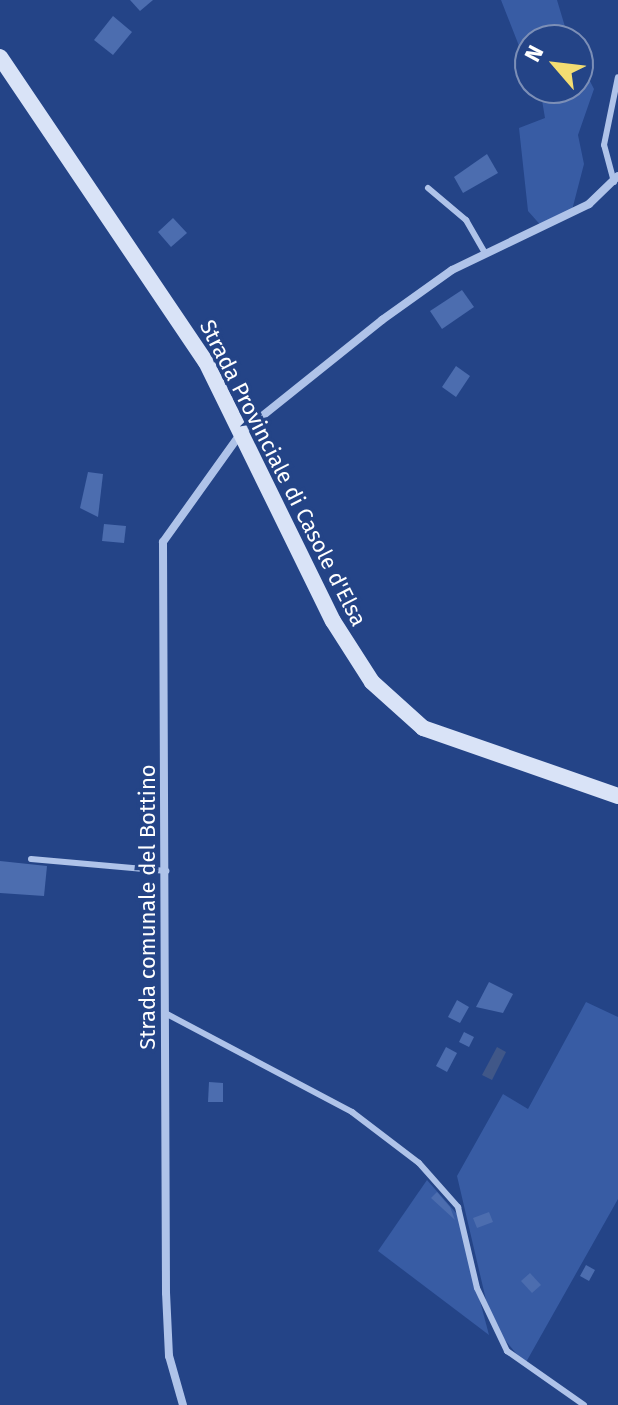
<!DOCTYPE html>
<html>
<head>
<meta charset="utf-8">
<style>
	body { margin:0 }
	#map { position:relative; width:618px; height:1405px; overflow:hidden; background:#244487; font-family:"Fira Sans",sans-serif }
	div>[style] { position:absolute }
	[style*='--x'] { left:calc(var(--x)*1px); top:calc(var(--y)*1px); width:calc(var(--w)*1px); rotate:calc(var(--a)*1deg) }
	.green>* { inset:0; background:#385ca4 }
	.water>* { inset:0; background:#405788 }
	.building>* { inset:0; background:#4c6daf }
	.lane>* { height:6px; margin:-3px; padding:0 3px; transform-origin:3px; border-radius:3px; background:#afc3e9 }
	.street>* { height:8px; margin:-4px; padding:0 4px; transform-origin:4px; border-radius:4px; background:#afc3e9 }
	.secondary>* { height:16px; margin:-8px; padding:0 8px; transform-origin:8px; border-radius:8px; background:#d9e3f7 }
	span { translate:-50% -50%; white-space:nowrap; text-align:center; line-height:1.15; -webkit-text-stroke:7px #244487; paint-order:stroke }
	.street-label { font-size:22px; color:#fff }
	.north { position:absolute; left:514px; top:24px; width:80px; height:80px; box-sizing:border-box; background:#244487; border:2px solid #7c8fb7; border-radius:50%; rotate:298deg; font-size:22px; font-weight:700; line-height:32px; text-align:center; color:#fff }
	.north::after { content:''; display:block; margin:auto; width:28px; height:36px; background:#f3dd72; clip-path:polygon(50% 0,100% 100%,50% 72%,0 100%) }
</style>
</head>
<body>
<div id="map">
	<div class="green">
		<div style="clip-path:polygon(501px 0,557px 0,569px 40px,530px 40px,530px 74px)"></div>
		<div style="clip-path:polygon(578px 58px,594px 89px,578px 135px,584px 164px,571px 214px,544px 229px,528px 211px,519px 128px,545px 118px,540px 88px,578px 88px)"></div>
		<div style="clip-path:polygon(586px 1002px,618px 1017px,618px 1199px,525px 1364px,499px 1333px,486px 1300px,457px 1176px,503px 1094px,528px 1109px)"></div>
		<div style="clip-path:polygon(427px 1180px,457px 1214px,489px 1335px,378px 1251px)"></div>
	</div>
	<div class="water">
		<div style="clip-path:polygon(497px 1047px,506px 1052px,492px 1080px,482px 1075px)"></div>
	</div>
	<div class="building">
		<div style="clip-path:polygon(130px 0,153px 0,140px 11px)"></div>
		<div style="clip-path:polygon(113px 16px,132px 32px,113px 55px,94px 40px)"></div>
		<div style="clip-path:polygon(487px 154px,498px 173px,463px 193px,454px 177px)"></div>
		<div style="clip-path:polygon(173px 218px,187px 233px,171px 247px,158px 232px)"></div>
		<div style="clip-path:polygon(462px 290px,474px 307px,442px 329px,430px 311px)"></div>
		<div style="clip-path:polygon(456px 366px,470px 376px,456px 397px,442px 387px)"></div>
		<div style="clip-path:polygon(88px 472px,103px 474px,98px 517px,80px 508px)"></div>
		<div style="clip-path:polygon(104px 524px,126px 526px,124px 543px,102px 541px)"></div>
		<div style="clip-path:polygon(0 861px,47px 866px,44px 896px,0 893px)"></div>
		<div style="clip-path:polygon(489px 982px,513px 994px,503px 1013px,476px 1007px)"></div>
		<div style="clip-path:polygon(457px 1000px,469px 1007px,460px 1023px,448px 1017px)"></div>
		<div style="clip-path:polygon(464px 1032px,474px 1037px,469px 1047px,459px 1042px)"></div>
		<div style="clip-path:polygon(446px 1047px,457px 1053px,447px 1072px,436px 1066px)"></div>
		<div style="clip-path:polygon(209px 1082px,223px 1083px,223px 1102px,208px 1102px)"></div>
		<div style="clip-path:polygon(437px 1192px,450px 1207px,455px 1220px,431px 1198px)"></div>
		<div style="clip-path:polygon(489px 1212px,493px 1222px,477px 1228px,473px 1218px)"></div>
		<div style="clip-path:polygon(586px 1265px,595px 1270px,589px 1281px,580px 1276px)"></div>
		<div style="clip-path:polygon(530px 1273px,541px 1285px,532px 1293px,521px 1281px)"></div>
	</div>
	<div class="lane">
		<div style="--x:614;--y:182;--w:38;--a:-105"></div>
		<div style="--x:604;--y:145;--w:69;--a:-78.4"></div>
		<div style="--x:428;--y:188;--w:50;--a:40.1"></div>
		<div style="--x:466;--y:220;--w:38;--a:60"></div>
		<div style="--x:31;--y:859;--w:136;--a:5.1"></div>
		<div style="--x:165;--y:1013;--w:212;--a:27.9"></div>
		<div style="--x:352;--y:1112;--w:84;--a:37.3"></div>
		<div style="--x:419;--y:1163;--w:59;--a:48.4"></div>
		<div style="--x:458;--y:1207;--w:83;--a:76.8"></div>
		<div style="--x:477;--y:1288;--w:70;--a:64.5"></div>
		<div style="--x:507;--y:1351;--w:94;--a:35"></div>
	</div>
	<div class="street">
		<div style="--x:183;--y:1405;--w:51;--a:-105.9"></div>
		<div style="--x:169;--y:1356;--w:63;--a:-92.7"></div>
		<div style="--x:166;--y:1293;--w:751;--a:-90.23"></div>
		<div style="--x:163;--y:542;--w:134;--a:-54.4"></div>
		<div style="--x:241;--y:433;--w:181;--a:-38.7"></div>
		<div style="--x:382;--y:320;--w:86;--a:-35.5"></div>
		<div style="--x:452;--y:270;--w:152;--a:-25.7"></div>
		<div style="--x:589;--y:204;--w:40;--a:-44"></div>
	</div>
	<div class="secondary">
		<div style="--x:0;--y:57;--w:368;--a:56"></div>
		<div style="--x:206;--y:362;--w:288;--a:63.9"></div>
		<div style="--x:333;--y:621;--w:72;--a:57.4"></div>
		<div style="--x:372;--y:682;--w:69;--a:42"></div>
		<div style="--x:423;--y:728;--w:207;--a:19.2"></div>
	</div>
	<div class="street-label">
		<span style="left:283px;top:473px;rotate:63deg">Strada Provinciale di Casole d'Elsa</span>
		<span style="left:148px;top:907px;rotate:-90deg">Strada comunale del Bottino</span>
	</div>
	<div class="north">N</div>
</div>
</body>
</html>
